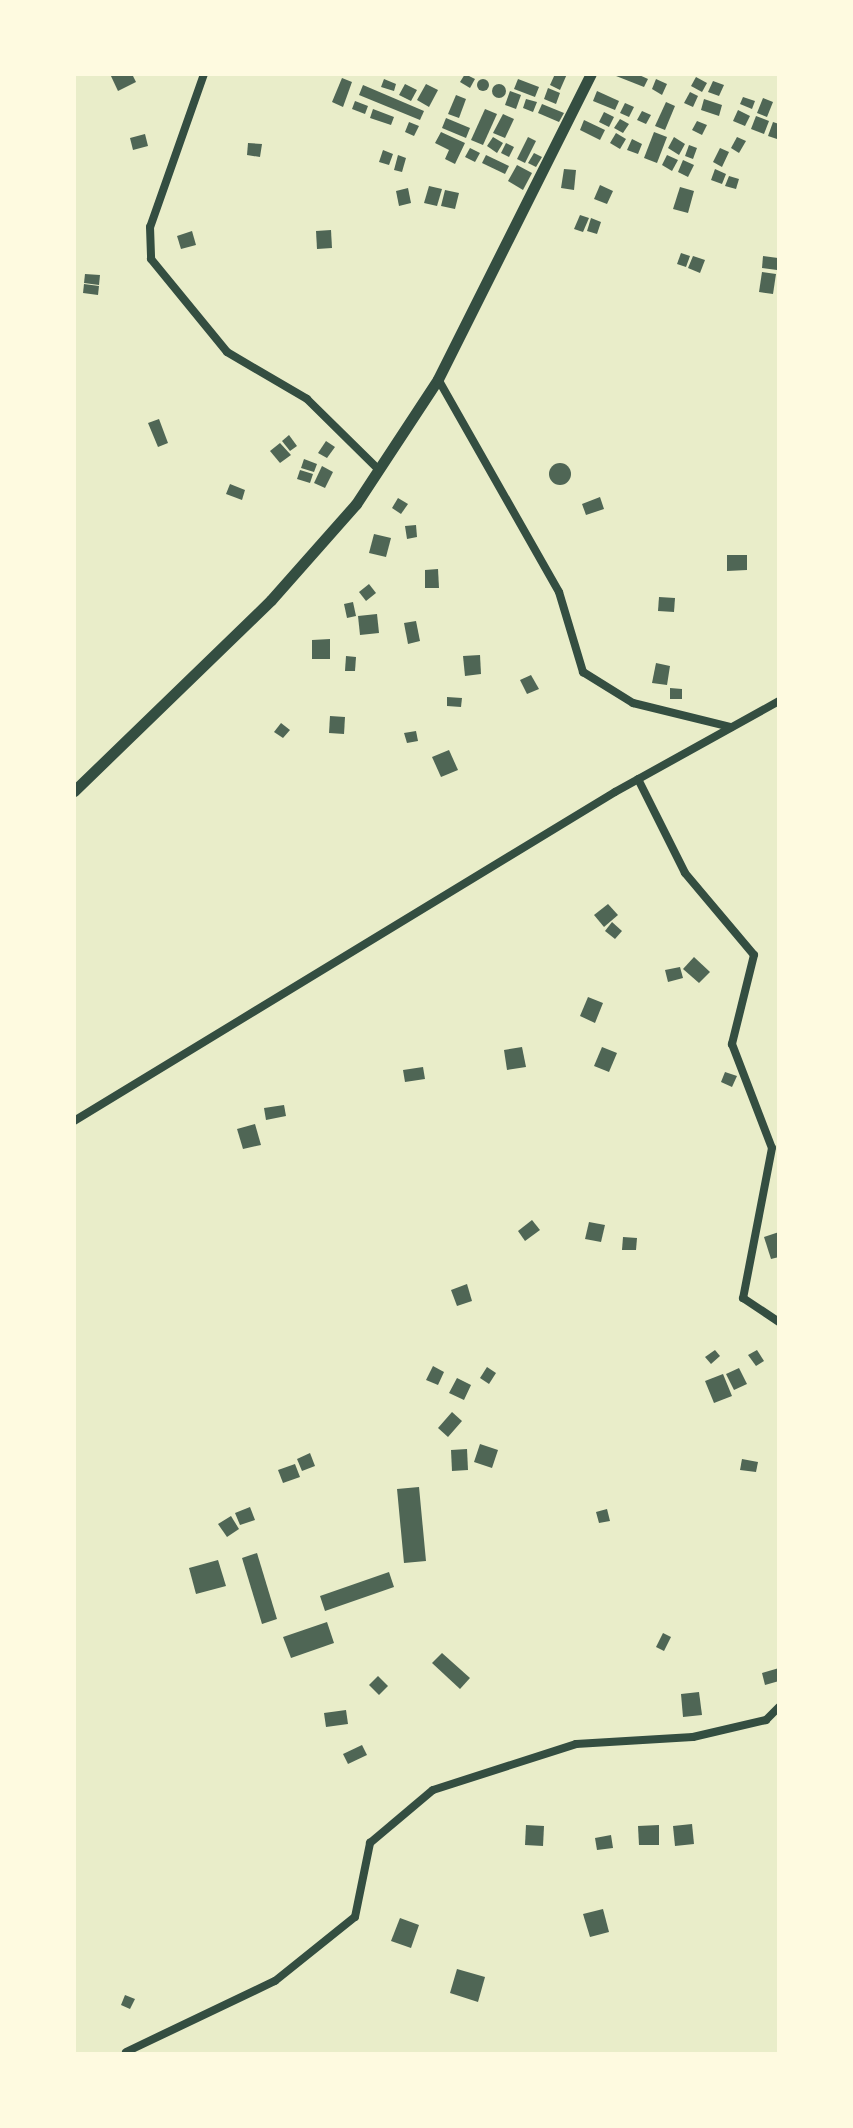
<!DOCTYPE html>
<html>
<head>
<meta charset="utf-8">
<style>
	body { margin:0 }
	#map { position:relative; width:853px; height:2128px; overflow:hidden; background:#e9edc9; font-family:"Fira Sans Condensed",sans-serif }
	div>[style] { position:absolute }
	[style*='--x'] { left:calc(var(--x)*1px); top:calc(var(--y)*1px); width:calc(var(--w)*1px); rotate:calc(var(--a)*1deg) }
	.building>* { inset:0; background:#4f6655 }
	.round { border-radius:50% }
	.minor>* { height:8px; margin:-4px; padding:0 4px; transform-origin:4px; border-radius:4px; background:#344e41 }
	.tertiary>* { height:11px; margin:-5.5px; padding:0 5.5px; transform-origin:5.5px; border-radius:5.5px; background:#344e41 }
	span { translate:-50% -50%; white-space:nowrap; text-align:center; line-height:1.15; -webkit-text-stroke:7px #fefae0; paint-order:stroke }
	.frame { position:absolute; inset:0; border:76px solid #fefae0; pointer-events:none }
</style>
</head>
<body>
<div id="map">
	<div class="building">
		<div style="clip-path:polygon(110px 74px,132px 74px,136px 82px,118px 91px)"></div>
		<div style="clip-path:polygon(465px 74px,475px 79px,470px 88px,460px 82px)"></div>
		<div style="clip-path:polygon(555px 74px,567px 74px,560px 90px,550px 85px)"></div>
		<div style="clip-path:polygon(611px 74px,637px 74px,648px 79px,644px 87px)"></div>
		<div style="clip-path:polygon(696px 77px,707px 83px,702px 92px,691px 86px)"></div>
		<div style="clip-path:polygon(342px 78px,352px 82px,343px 107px,332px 102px)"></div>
		<div class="round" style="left:477px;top:79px;width:12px;height:12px"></div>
		<div style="clip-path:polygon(384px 79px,396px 84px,394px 91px,381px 87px)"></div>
		<div style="clip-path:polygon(518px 79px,539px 87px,535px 97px,514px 89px)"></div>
		<div style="clip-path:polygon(656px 79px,667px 84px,662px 95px,652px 89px)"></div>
		<div style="clip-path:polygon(713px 81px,724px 85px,719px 96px,708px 92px)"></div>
		<div style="clip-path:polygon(405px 84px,417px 90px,411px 101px,399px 95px)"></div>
		<div style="clip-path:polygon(426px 84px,438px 90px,429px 107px,417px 100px)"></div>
		<div class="round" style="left:492px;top:84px;width:14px;height:14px"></div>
		<div style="clip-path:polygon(363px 85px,424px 111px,420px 120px,359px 95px)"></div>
		<div style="clip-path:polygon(548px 88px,560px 93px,556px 104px,544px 99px)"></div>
		<div style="clip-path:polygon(510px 91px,521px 95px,516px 109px,505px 105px)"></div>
		<div style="clip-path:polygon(597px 91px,619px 101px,615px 110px,593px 101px)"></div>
		<div style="clip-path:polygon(690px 92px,698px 96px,693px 107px,684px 103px)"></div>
		<div style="clip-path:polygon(456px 95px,466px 99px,459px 118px,448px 114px)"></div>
		<div style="clip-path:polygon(743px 97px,755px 101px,752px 109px,740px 104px)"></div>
		<div style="clip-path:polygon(763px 98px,773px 102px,767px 117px,757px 113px)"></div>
		<div style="clip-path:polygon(526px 99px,537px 102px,533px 112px,523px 108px)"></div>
		<div style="clip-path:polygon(704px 99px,722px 105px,719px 116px,701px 110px)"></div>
		<div style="clip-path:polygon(355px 101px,368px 106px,365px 114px,352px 109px)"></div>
		<div style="clip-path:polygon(666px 102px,675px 106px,665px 130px,655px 126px)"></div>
		<div style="clip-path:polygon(625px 103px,634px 107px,629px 117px,620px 113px)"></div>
		<div style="clip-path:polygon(542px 104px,564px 113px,559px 122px,538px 113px)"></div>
		<div style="clip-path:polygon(373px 109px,394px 117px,391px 125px,370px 118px)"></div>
		<div style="clip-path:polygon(485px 109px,497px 114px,483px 145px,471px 140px)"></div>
		<div style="clip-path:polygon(738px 110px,750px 116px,745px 126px,733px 121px)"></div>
		<div style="clip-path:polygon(642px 111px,651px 115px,646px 124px,637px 120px)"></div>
		<div style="clip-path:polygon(604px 112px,614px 117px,609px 127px,599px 122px)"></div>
		<div style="clip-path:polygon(503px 114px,514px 119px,505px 138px,493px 133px)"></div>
		<div style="clip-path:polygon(756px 116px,769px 121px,764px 134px,751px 129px)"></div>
		<div style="clip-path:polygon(446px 118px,470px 128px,466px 138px,442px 128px)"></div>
		<div style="clip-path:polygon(620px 119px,629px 124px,623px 133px,614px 128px)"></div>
		<div style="clip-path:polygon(584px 120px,605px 130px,600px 140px,580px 130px)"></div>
		<div style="clip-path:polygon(697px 121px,707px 125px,702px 135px,692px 130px)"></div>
		<div style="clip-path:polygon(409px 122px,419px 126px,414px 136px,405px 132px)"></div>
		<div style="clip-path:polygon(773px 122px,779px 124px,777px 139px,768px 136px)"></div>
		<div style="clip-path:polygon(441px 132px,465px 143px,455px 164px,445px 159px,449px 150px,435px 143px)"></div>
		<div style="clip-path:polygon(654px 132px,667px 137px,657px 163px,644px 158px)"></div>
		<div style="clip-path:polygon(616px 133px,626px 139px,620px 149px,610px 143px)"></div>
		<div style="clip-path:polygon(145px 134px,148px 146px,133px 150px,130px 138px)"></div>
		<div style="clip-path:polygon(493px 137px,503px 143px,497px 153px,487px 146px)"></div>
		<div style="clip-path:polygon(528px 137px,536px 141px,525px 163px,517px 159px)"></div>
		<div style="clip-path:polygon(674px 137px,685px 144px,679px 155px,668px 148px)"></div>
		<div style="clip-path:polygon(737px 137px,746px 141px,739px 153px,731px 148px)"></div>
		<div style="clip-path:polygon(632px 139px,642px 144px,638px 154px,627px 150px)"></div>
		<div style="clip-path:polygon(248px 143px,262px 144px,260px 157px,247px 155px)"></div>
		<div style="clip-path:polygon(506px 143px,514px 147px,509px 157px,501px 153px)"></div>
		<div style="clip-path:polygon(689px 145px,697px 148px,693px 159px,685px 156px)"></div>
		<div style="clip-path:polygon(470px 148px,480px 153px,475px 162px,465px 157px)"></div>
		<div style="clip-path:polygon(720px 148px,729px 152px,722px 167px,713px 162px)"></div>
		<div style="clip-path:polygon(383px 150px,393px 154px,389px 165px,379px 162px)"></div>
		<div style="clip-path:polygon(534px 153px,542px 157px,536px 167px,528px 163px)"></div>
		<div style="clip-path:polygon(398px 155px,406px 158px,402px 172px,394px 170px)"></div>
		<div style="clip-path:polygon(486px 155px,509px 166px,505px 174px,482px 163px)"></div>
		<div style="clip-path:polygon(667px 155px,678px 160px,672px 171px,662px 165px)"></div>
		<div style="clip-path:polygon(683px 160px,694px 165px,688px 177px,678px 172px)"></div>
		<div style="clip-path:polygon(517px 165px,532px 173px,523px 190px,508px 181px)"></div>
		<div style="clip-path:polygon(564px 169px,576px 170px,574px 190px,561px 188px)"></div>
		<div style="clip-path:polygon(715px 169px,726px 174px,722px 184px,711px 180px)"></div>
		<div style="clip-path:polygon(729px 176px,739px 179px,736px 189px,725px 186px)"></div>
		<div style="clip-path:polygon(600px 185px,613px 191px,607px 204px,594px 199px)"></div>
		<div style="clip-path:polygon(429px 186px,442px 189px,437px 206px,424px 203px)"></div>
		<div style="clip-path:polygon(680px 187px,694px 191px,688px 213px,673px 209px)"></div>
		<div style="clip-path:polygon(408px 188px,411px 203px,399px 206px,396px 191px)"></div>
		<div style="clip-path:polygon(445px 190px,459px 193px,455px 209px,441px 206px)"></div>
		<div style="clip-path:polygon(580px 215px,589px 218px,583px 232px,574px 229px)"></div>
		<div style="clip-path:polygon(591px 218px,601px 222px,597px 234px,587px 231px)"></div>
		<div style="clip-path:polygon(331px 230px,332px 248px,317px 249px,316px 231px)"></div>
		<div style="clip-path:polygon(192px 231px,196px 245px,181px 249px,177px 236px)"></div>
		<div style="clip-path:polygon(681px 253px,690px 256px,686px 267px,677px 264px)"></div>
		<div style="clip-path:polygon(693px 256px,705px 260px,700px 273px,688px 268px)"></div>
		<div style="clip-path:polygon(763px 256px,778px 258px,777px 270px,762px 268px)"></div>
		<div style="clip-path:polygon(762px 272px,776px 274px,773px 294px,759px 292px)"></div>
		<div style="clip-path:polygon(85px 274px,100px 275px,99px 285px,84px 283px)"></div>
		<div style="clip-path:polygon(84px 284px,99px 286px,98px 295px,83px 293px)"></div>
		<div style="clip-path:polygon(159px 419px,168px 443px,158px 447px,148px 423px)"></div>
		<div style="clip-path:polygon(289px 435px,297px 446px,290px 451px,282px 441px)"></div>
		<div style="clip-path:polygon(326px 441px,335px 447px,327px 458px,318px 453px)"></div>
		<div style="clip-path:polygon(280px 443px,291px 455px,280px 463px,270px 451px)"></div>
		<div style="clip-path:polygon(304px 459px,317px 464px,314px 472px,301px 468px)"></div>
		<div class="round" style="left:549px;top:463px;width:22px;height:22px"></div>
		<div style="clip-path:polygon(322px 466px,333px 472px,325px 488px,314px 483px)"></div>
		<div style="clip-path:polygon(300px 470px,313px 474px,310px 483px,297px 479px)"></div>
		<div style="clip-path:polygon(230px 484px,245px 490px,242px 500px,226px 494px)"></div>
		<div style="clip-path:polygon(600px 497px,604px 509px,586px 515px,582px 504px)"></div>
		<div style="clip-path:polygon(398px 498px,408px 504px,401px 514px,392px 508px)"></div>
		<div style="clip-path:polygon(416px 525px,417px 537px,407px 539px,405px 526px)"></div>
		<div style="clip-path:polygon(374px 534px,391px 538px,386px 557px,369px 553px)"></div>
		<div style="clip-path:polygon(727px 555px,747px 555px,747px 570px,727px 571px)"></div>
		<div style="clip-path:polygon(438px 569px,439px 588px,425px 588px,425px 570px)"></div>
		<div style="clip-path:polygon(369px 584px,376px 593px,366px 601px,359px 592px)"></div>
		<div style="clip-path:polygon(659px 597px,675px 598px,674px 612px,658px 611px)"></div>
		<div style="clip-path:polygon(353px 602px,356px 616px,347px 618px,344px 604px)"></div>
		<div style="clip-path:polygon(377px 614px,379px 633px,360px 635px,358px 616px)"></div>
		<div style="clip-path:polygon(416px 621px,420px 641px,408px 644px,404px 623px)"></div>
		<div style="clip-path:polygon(330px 639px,330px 659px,312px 659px,312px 640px)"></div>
		<div style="clip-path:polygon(480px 655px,481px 674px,465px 676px,463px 656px)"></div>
		<div style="clip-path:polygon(346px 656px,356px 657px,355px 671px,345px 671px)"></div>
		<div style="clip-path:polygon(656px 663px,670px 666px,667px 685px,652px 683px)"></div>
		<div style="clip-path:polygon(531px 675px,539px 689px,527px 694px,520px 680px)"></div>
		<div style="clip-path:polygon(670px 688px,682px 689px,682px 699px,670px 699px)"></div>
		<div style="clip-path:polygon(447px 697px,462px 698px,461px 707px,447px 706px)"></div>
		<div style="clip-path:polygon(330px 716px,345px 717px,344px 734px,329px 733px)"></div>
		<div style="clip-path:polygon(281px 723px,290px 730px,283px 738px,274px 732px)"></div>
		<div style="clip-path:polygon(416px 731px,418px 741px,407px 743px,404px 733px)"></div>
		<div style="clip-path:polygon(449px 750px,458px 770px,441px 777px,432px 757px)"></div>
		<div style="clip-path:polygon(608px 904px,618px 915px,604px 927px,594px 915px)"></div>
		<div style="clip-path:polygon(612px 922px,622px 931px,615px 939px,605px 931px)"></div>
		<div style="clip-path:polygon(694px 957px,710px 972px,699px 983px,683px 969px)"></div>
		<div style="clip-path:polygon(680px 967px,683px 978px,668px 982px,665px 970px)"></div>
		<div style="clip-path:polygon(588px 997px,603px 1003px,595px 1023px,580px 1016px)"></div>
		<div style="clip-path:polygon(522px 1047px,526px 1067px,507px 1070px,504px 1050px)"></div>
		<div style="clip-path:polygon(602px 1047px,617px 1053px,609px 1072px,594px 1066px)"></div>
		<div style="clip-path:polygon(423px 1067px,425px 1079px,405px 1082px,403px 1070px)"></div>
		<div style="clip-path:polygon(725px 1072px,737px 1076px,732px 1087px,721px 1082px)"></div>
		<div style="clip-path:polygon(284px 1105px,286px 1116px,266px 1120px,264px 1108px)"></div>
		<div style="clip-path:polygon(255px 1124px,261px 1145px,243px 1149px,237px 1129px)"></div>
		<div style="clip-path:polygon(532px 1220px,540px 1230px,525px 1241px,518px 1231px)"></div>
		<div style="clip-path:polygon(589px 1222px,605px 1225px,601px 1242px,585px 1239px)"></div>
		<div style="clip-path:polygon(779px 1232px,779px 1257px,771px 1259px,764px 1237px)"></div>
		<div style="clip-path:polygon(623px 1237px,637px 1238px,636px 1250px,622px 1250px)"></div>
		<div style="clip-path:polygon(467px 1284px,472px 1301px,457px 1306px,451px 1290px)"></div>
		<div style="clip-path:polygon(715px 1350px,720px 1356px,711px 1364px,705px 1357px)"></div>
		<div style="clip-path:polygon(757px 1350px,764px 1361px,756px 1366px,748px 1355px)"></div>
		<div style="clip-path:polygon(433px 1366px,444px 1372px,438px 1385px,426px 1380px)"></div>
		<div style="clip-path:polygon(487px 1367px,496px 1373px,489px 1384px,480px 1378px)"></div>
		<div style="clip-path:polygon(739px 1368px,747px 1384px,734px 1390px,726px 1374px)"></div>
		<div style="clip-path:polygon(723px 1374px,732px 1396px,714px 1403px,705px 1381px)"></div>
		<div style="clip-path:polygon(457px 1378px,471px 1385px,464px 1400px,449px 1393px)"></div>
		<div style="clip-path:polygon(452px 1412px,462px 1421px,448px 1437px,438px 1428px)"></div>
		<div style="clip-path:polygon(480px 1444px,498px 1450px,492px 1468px,474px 1462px)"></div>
		<div style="clip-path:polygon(467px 1449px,468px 1470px,452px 1471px,451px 1450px)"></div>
		<div style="clip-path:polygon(310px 1453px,315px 1466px,302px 1471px,297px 1459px)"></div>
		<div style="clip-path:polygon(742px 1459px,758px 1462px,756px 1472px,740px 1470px)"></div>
		<div style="clip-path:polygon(295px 1464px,300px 1477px,283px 1483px,278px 1470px)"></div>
		<div style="clip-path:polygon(419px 1487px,426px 1561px,404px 1563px,397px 1489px)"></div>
		<div style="clip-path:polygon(250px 1507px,255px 1520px,240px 1525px,235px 1513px)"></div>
		<div style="clip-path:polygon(607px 1509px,610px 1521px,599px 1523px,596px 1512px)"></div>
		<div style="clip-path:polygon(231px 1516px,239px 1529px,227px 1537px,218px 1524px)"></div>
		<div style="clip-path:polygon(257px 1553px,277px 1619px,262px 1624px,242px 1558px)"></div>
		<div style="clip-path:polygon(218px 1560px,226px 1586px,196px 1594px,189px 1568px)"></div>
		<div style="clip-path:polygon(389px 1572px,394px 1587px,325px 1611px,320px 1596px)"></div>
		<div style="clip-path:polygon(327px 1622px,334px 1643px,291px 1658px,283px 1637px)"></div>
		<div style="clip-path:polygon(663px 1633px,671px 1637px,664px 1651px,656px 1647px)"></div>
		<div style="clip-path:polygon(442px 1653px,470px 1678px,460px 1689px,432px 1663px)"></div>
		<div style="clip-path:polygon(779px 1668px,779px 1681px,765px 1685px,762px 1673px)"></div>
		<div style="clip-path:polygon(378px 1676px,388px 1686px,379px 1695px,369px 1685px)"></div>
		<div style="clip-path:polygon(699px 1692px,702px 1715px,683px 1717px,681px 1694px)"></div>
		<div style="clip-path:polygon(346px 1710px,348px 1724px,326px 1727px,324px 1713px)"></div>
		<div style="clip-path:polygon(362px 1745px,367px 1755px,348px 1764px,343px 1754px)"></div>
		<div style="clip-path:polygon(692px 1824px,694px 1844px,675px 1846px,673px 1826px)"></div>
		<div style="clip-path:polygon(526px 1825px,544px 1826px,543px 1846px,525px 1845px)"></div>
		<div style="clip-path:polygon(659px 1825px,659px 1845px,639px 1845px,638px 1826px)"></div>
		<div style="clip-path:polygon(611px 1835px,613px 1848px,597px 1850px,595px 1838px)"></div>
		<div style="clip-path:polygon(603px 1909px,609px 1932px,590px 1937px,583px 1914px)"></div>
		<div style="clip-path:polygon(400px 1918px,419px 1925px,411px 1948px,391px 1941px)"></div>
		<div style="clip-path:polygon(457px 1969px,485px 1977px,478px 2002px,450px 1993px)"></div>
		<div style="clip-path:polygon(125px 1995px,135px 1999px,130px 2009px,121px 2005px)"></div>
	</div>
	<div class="minor">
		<div style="--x:204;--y:74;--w:162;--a:109.4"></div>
		<div style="--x:150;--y:227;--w:32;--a:88"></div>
		<div style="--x:151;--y:259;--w:120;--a:50.7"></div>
		<div style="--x:227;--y:352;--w:93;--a:30.4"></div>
		<div style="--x:307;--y:399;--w:101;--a:44.6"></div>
		<div style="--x:438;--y:379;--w:245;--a:60.4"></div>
		<div style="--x:559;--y:592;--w:84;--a:73.3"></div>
		<div style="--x:583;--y:672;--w:59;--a:31.8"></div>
		<div style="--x:633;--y:703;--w:101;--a:13.8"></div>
		<div style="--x:638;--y:779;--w:105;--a:63.4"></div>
		<div style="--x:685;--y:873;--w:107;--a:49.9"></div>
		<div style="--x:754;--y:955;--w:92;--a:103.9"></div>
		<div style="--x:732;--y:1044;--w:111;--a:69"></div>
		<div style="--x:772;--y:1148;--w:153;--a:100.9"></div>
		<div style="--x:743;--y:1298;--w:43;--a:33.7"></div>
		<div style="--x:74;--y:1121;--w:633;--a:-31.31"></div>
		<div style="--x:615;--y:792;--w:188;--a:-29"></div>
		<div style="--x:126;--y:2052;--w:165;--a:-25.5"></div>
		<div style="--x:275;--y:1981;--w:102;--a:-38.7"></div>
		<div style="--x:355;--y:1917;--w:76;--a:-78.5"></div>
		<div style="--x:370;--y:1843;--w:82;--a:-40.1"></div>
		<div style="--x:433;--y:1790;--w:150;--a:-17.8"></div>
		<div style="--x:576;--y:1744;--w:117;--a:-3.4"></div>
		<div style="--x:693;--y:1737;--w:75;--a:-13.1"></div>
		<div style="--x:766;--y:1720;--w:18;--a:-45"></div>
	</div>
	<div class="tertiary">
		<div style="--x:74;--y:791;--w:274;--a:-44.1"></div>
		<div style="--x:271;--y:600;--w:128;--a:-48.5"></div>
		<div style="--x:356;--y:504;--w:149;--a:-56.7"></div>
		<div style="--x:438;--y:379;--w:341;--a:-63.4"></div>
	</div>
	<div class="frame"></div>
</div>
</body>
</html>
